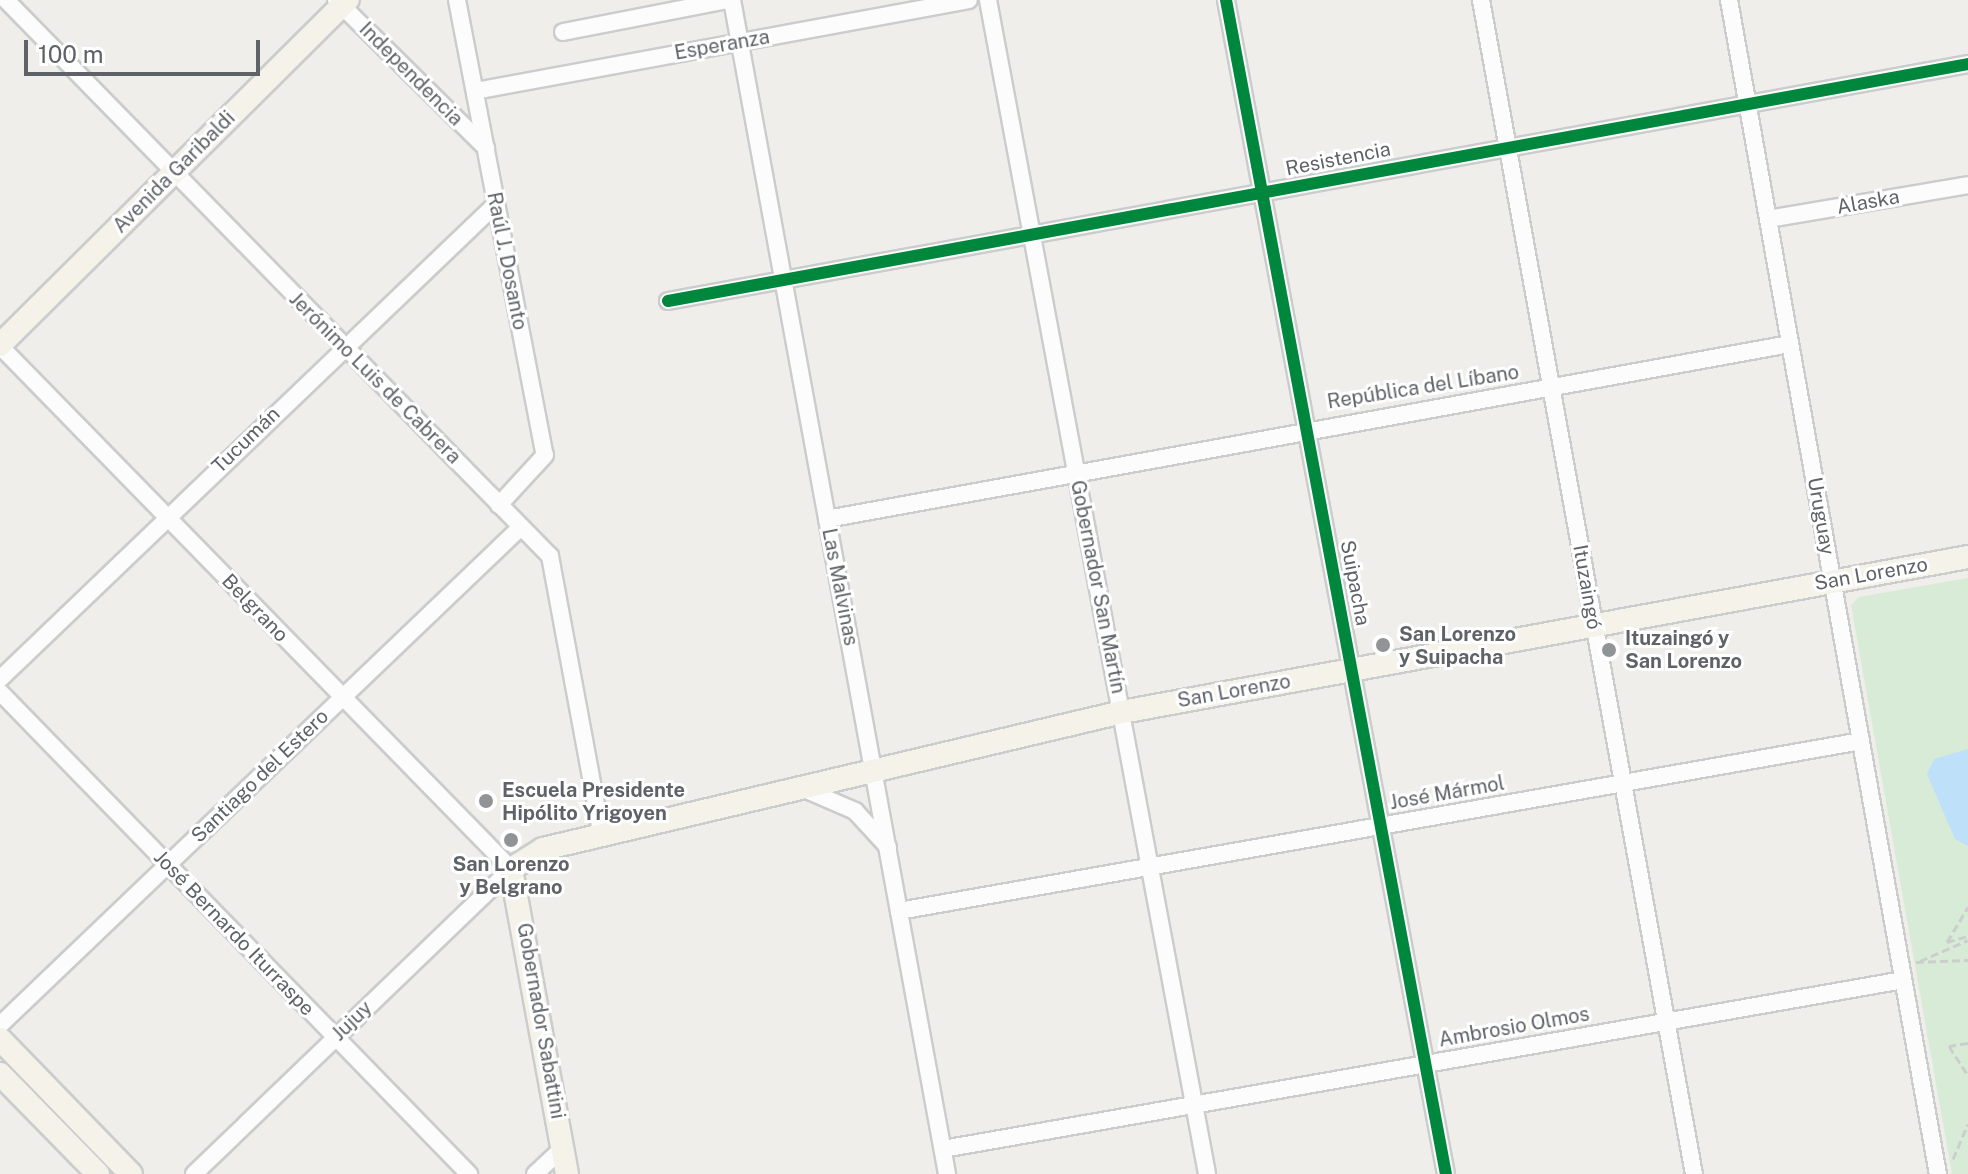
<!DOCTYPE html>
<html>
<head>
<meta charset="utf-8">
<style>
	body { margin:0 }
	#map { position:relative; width:1968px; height:1174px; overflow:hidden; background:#efeeea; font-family:"Public Sans",sans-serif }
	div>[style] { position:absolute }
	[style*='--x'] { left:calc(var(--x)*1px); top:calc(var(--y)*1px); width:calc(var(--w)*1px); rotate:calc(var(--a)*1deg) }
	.green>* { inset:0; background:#d8ebd6 }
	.water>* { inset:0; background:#bfe0f9 }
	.path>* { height:3px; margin-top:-1.5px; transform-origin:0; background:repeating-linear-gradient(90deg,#cacfcc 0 8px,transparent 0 12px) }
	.roads { filter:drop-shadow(2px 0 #cbcccc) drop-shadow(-2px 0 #cbcccc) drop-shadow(0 2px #cbcccc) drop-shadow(0 -2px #cbcccc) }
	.minor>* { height:16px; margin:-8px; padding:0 8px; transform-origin:8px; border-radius:8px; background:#fdfcfc }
	.major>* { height:22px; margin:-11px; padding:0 11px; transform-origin:11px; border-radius:11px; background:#f4f2e9 }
	.cycleway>* { height:12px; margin:-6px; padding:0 6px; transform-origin:6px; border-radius:6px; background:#00873e }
	.dots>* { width:22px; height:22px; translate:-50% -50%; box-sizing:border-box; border:4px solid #fff; border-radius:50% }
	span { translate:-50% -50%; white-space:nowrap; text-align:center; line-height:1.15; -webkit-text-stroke:6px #fff; paint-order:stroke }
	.street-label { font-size:20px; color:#5f6368 }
	.poi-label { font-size:20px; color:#5f6368; font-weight:700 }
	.left { translate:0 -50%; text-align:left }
	.scale { position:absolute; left:24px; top:40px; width:236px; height:36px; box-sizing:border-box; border:4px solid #5f6368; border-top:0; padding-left:10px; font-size:24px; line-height:28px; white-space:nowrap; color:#5f6368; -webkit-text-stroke:6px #fff; paint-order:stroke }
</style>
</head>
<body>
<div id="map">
	<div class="green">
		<div style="clip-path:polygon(1968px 578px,1968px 1174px,1952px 1174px,1851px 605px,1859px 597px)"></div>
	</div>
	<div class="water">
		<div style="clip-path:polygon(1968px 749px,1968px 846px,1955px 839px,1927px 774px,1934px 759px)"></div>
	</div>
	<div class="path">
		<div style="--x:1947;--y:942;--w:41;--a:-59"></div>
		<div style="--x:1947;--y:942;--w:22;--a:-16"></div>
		<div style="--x:1920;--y:961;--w:52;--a:-23.6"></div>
		<div style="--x:1916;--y:962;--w:52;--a:-2.2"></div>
		<div style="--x:1968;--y:1043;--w:19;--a:171"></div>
		<div style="--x:1949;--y:1046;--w:35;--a:57"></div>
		<div style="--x:1953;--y:1159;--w:38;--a:-67"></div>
	</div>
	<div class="roads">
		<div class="minor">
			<div style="--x:6;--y:0;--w:778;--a:45.63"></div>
			<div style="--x:550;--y:556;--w:279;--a:79.5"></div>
			<div style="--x:336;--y:0;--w:211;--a:44.6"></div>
			<div style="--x:457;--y:0;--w:463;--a:79.1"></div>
			<div style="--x:545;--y:455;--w:68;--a:132.6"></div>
			<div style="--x:732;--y:0;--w:1194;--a:79.62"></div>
			<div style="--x:988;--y:0;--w:1194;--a:79.43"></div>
			<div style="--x:1226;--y:0;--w:1194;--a:79.39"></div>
			<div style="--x:1481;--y:0;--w:1193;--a:79.72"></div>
			<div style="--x:1729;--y:0;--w:1192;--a:79.91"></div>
			<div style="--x:563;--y:32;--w:168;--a:-11"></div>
			<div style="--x:475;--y:91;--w:502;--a:-10.44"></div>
			<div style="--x:1768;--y:219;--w:203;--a:-9.6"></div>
			<div style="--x:668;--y:301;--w:1321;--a:-10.33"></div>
			<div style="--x:0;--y:346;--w:731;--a:45.66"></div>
			<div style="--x:511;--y:869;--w:440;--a:136.1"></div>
			<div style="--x:827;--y:519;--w:979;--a:-10.3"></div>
			<div style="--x:0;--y:679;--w:685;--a:-43.76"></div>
			<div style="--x:0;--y:692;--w:673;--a:45.78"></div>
			<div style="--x:804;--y:789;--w:56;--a:23.3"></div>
			<div style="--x:855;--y:811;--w:49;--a:47.5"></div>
			<div style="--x:899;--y:911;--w:977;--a:-10.02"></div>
			<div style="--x:0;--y:1025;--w:721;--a:-43.71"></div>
			<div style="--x:943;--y:1149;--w:975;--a:-9.98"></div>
			<div style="--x:535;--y:1174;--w:38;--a:-43"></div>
		</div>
		<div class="major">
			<div style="--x:0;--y:345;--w:490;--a:-44.8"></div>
			<div style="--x:0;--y:1039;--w:188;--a:45.9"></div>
			<div style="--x:0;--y:1074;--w:140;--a:45.6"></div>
			<div style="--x:567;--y:1174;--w:310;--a:-100.4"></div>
			<div style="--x:511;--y:869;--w:38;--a:-32"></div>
			<div style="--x:543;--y:849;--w:595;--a:-13.31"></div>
			<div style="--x:1122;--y:712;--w:860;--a:-10.38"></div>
		</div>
	</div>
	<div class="cycleway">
		<div style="--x:1226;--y:0;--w:1194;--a:79.39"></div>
		<div style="--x:668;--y:301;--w:1321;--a:-10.33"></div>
	</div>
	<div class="dots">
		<div style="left:1383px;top:645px;background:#919496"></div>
		<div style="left:1609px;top:650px;background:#919496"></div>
		<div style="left:486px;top:801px;background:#919496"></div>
		<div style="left:511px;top:840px;background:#919496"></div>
	</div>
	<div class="street-label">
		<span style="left:722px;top:45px;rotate:-10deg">Esperanza</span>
		<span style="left:411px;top:74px;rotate:45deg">Independencia</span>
		<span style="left:1338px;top:159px;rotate:-11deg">Resistencia</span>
		<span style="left:174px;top:172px;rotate:-45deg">Avenida Garibaldi</span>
		<span style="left:1868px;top:202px;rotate:-10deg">Alaska</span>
		<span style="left:507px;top:261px;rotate:79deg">Raúl J. Dosanto</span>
		<span style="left:375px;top:378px;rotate:45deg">Jerónimo Luis de Cabrera</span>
		<span style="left:1423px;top:387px;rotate:-9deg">República del Líbano</span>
		<span style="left:246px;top:440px;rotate:-44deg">Tucumán</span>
		<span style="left:1821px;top:516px;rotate:80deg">Uruguay</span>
		<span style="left:1871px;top:574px;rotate:-10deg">San Lorenzo</span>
		<span style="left:1355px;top:583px;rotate:79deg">Suipacha</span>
		<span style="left:840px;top:587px;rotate:79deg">Las Malvinas</span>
		<span style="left:1098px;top:587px;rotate:79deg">Gobernador San Martín</span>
		<span style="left:1587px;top:587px;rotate:80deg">Ituzaingó</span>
		<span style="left:255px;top:608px;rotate:46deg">Belgrano</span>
		<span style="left:1234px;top:691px;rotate:-10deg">San Lorenzo</span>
		<span style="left:260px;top:776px;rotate:-44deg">Santiago del Estero</span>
		<span style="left:1447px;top:793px;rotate:-10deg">José Mármol</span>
		<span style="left:234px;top:933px;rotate:46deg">José Bernardo Iturraspe</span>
		<span style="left:352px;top:1021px;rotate:-44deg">Jujuy</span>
		<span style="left:541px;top:1021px;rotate:80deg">Gobernador Sabattini</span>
		<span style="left:1514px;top:1027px;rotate:-10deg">Ambrosio Olmos</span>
	</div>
	<div class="poi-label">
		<span class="left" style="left:1399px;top:646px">San Lorenzo<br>y Suipacha</span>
		<span class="left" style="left:1625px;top:650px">Ituzaingó y<br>San Lorenzo</span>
		<span class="left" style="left:502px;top:802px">Escuela Presidente<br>Hipólito Yrigoyen</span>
		<span style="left:511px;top:876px">San Lorenzo<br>y Belgrano</span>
	</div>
	<div class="scale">100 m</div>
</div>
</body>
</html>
